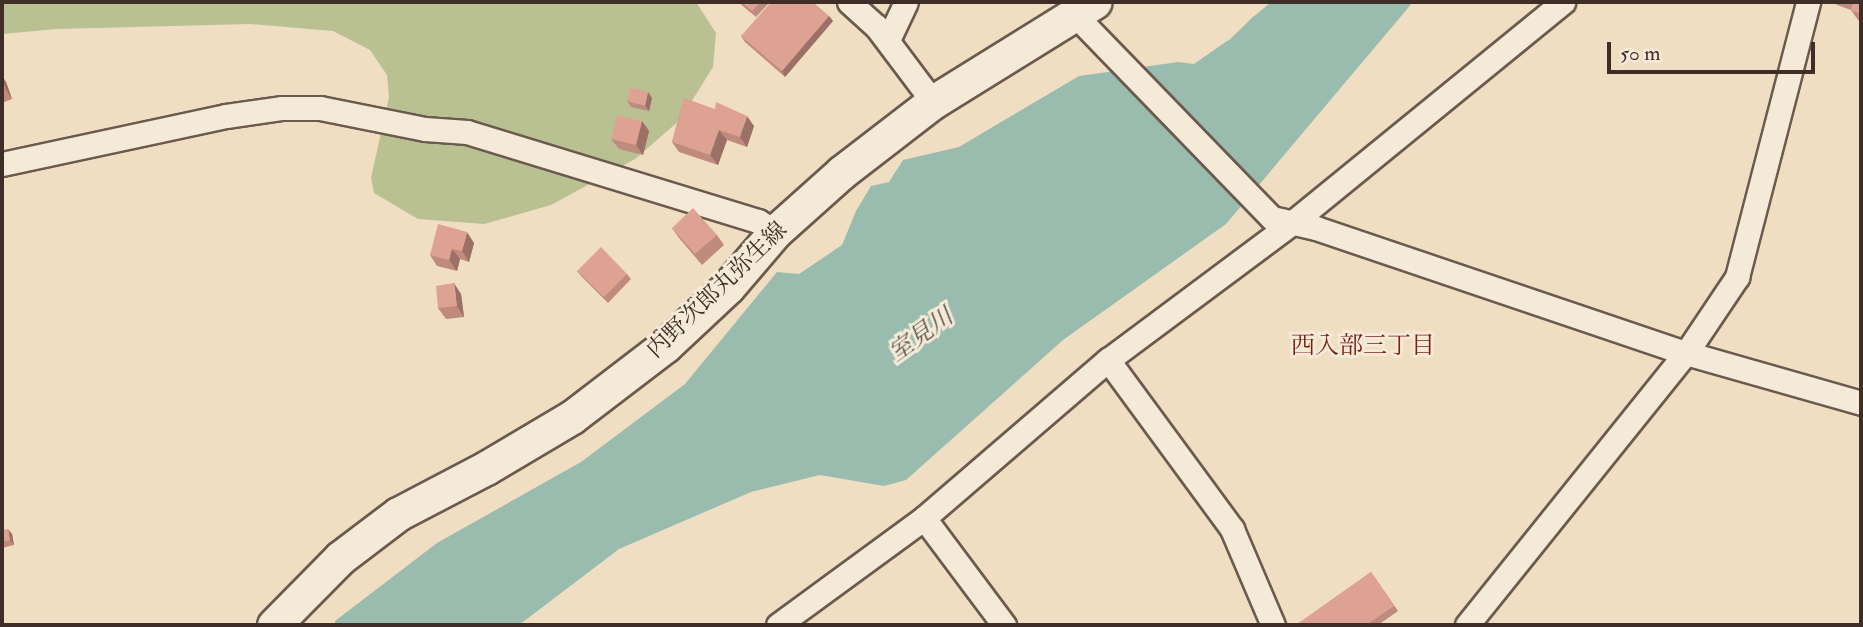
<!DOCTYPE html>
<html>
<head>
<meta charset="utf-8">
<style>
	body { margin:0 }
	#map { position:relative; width:1863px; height:627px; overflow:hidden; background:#efdec1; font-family:"IM FELL Double Pica","Noto Serif JP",serif }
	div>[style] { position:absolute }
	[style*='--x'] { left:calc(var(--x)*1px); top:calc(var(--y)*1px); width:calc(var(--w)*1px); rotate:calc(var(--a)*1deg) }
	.green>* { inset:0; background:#b9c193 }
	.water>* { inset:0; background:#9abcaf }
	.river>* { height:51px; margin:-25.5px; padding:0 25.5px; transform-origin:25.5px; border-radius:25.5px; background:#9abcaf }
	.roads { filter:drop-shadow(2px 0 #6b5a4e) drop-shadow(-2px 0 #6b5a4e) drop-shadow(0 2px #6b5a4e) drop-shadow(0 -2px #6b5a4e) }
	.minor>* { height:23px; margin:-11.5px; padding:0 11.5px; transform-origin:11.5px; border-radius:11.5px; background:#f5ead7 }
	.secondary>* { height:33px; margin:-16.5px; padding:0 16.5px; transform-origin:16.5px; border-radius:16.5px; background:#f5ead7 }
	.wall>* { inset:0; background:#bf8b7e }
	.shaded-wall>* { inset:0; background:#9b7167 }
	.building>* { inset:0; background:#dea293 }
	span { translate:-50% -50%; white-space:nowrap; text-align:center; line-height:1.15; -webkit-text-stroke:6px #f5ead7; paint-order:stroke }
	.street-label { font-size:23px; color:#3f2e27 }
	.water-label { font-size:24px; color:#565249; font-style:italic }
	.neighbourhood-label { font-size:24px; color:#7a1f14 }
	.frame { position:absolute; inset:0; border:4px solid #3f2e27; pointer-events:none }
	.scale { position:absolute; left:1607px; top:42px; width:208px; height:32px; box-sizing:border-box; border:4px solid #3f2e27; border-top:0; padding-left:9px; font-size:21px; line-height:24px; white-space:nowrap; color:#3f2e27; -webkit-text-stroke:5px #f5ead7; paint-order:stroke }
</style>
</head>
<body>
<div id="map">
	<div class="green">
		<div style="clip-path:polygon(2px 2px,696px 2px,716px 33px,713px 67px,680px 120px,635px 159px,551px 205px,484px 224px,418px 219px,374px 193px,371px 178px,389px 97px,387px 75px,370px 50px,333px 31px,250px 24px,57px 29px,2px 34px)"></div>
	</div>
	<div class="water">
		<div style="clip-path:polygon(1333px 2px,1413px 2px,1226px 224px,1063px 340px,906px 480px,884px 486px,820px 475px,751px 492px,619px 549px,519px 625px,335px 625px,335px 621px,437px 543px,581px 462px,685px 384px,777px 272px,799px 274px,842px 245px,856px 211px,871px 186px,889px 182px,903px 160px,959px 147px,1079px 76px,1178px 62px,1194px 64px,1227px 41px,1267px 26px,1320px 16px,1324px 6px)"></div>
	</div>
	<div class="river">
		<div style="--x:1233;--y:71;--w:50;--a:-44.2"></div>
		<div style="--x:1269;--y:36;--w:53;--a:-39.7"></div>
	</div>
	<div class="roads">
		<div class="minor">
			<div style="--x:849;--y:2;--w:36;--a:42"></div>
			<div style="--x:876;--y:26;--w:95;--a:53.1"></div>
			<div style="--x:1075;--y:15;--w:283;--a:45.9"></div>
			<div style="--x:1272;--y:218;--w:45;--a:12.8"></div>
			<div style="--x:1316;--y:228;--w:391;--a:18.7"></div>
			<div style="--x:1686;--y:353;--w:182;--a:15.9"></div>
			<div style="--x:888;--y:40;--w:42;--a:-64.7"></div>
			<div style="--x:2;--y:164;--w:229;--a:-12.1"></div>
			<div style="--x:226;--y:116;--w:57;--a:-8.1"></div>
			<div style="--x:282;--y:108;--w:38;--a:0"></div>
			<div style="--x:320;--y:108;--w:107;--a:11.3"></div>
			<div style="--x:425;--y:129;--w:42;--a:4.1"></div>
			<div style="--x:467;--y:132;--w:304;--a:17"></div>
			<div style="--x:758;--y:221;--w:20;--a:33"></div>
			<div style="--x:1108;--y:360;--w:210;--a:53.7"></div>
			<div style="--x:1232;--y:529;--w:104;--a:66.9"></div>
			<div style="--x:924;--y:518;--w:134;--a:53.2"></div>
			<div style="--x:778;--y:625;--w:181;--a:-36.2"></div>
			<div style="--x:924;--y:518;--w:243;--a:-40.7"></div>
			<div style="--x:1108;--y:360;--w:229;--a:-36.7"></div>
			<div style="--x:1292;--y:223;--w:350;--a:-39.2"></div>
			<div style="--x:1467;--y:625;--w:349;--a:-51.2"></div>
			<div style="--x:1686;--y:353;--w:92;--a:-56.1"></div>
			<div style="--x:1737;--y:277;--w:284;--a:-75.5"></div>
		</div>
		<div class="secondary">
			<div style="--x:274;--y:625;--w:94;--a:-45.4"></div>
			<div style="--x:340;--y:558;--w:73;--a:-37.2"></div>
			<div style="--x:398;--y:514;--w:99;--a:-27.6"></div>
			<div style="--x:486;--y:468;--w:100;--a:-30.7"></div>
			<div style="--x:572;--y:417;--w:117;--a:-37.4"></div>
			<div style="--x:665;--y:346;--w:86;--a:-43.1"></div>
			<div style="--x:728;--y:287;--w:72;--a:-49.5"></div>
			<div style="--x:775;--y:232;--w:90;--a:-41.8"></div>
			<div style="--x:842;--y:172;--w:115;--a:-37.6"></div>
			<div style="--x:933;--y:102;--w:190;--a:-31.8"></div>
		</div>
	</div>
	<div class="wall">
		<div style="clip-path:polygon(738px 2px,770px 2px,756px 17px)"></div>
		<div style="clip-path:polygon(1835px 2px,1861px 2px,1861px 22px,1858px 20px,1851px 10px,1837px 5px)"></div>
		<div style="clip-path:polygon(829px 16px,833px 21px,785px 77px,745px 42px,741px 36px)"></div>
		<div style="clip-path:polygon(2px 76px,6px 82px,12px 99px,2px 103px)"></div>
		<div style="clip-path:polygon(648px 92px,652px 98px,649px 111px,631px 107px,627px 101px)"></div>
		<div style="clip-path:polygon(684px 98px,754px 126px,747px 147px,727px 140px,718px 165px,679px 152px,672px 142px)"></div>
		<div style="clip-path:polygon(642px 121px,649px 131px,643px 155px,619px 149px,611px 139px)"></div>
		<div style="clip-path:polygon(672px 228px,717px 235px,724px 245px,702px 265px,679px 238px)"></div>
		<div style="clip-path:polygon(474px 243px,469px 262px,460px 259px,457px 271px,437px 266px,430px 255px)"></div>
		<div style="clip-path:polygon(577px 271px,627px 274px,631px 279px,608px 303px,581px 276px)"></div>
		<div style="clip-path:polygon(461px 294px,464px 317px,446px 319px,438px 308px)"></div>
		<div style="clip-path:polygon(2px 530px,12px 534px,14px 545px,2px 548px)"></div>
		<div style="clip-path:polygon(1371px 572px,1398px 611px,1378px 625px,1297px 625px)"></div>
	</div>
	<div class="shaded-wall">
		<div style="clip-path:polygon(829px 16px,833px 21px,785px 77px,782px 71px)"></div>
		<div style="clip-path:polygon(2px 76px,6px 82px,12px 99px,5px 88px,2px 79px)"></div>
		<div style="clip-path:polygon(648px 92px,652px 98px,649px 111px,645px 106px)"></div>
		<div style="clip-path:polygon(747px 116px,754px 126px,747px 147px,740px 137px)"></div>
		<div style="clip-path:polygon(642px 121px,649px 131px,643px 155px,636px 145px)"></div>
		<div style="clip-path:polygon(719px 130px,727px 140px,718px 165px,710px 155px)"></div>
		<div style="clip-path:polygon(467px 232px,474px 243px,469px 262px,462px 251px)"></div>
		<div style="clip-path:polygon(452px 249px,460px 259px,457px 271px,449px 260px)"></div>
		<div style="clip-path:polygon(454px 283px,461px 294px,464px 317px,457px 306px)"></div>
		<div style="clip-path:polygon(8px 529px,12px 534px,14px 545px,10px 540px)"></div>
	</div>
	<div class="building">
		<div style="clip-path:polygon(741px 2px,761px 2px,752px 11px)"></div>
		<div style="clip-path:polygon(771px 2px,813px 2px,829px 16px,782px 71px,741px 36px)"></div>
		<div style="clip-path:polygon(1848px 2px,1861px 2px,1861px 14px,1850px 10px,1853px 4px)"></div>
		<div style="clip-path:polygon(2px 79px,5px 88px,2px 90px)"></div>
		<div style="clip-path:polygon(630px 88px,648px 92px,645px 106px,627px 101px)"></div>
		<div style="clip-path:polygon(684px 98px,715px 109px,716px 102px,747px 116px,740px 137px,719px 130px,710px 155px,672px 142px)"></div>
		<div style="clip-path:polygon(617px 115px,642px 121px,636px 145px,611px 139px)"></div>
		<div style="clip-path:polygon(693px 208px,717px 235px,695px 254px,672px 228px)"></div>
		<div style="clip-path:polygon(438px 224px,467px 232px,462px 251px,452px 249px,449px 260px,430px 255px)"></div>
		<div style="clip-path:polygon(601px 247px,627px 274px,604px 297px,577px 271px)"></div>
		<div style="clip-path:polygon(454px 283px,457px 306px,438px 308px,436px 286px)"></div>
		<div style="clip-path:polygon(8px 529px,10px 540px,2px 542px,2px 530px)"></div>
		<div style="clip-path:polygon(1371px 572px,1394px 606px,1366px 625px,1297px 625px,1297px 624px)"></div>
	</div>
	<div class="street-label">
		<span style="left:717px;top:290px;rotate:-44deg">内野次郎丸弥生線</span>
	</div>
	<div class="water-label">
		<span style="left:921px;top:335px;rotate:-36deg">室見川</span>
	</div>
	<div class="neighbourhood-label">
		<span style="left:1363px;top:346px">西入部三丁目</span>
	</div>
	<div class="frame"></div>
	<div class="scale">50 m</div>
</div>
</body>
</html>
